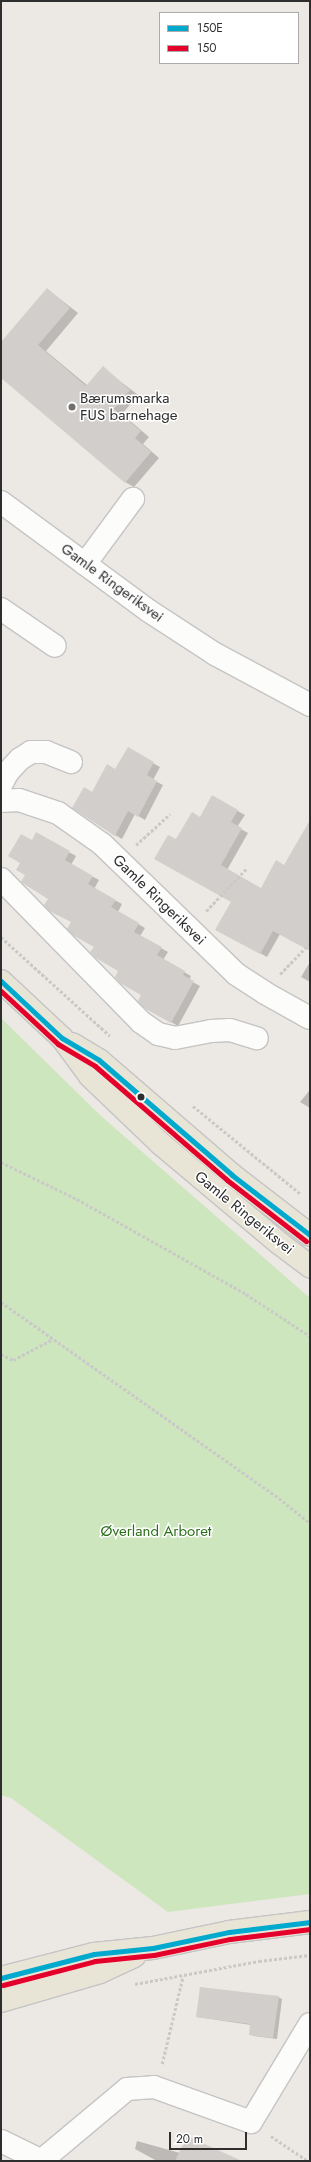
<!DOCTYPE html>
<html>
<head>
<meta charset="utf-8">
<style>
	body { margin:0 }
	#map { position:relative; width:311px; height:2162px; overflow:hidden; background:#ece8e4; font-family:Jost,sans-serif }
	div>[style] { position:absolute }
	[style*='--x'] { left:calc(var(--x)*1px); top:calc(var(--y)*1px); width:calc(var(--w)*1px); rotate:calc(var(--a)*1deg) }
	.green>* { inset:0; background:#cee6be }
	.shadow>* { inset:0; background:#0003 }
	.building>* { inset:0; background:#d1cecb }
	.path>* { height:2.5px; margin-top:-1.25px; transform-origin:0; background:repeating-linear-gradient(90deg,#c9c9c8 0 3px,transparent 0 5px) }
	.roads { filter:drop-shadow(1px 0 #c5c4c5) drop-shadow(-1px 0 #c5c4c5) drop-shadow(0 1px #c5c4c5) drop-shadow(0 -1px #c5c4c5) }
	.minor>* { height:22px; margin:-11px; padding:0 11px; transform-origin:11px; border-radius:11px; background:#fcfcfb }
	.major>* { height:22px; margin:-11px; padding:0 11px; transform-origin:11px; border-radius:11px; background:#e8e4d6 }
	.bus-1>* { height:5px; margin:-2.5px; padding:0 2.5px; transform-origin:2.5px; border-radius:2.5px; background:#00a9ce }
	.bus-2>* { height:5px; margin:-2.5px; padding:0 2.5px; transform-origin:2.5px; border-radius:2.5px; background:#e4002b }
	.dots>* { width:11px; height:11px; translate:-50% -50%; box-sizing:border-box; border:2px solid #fff; border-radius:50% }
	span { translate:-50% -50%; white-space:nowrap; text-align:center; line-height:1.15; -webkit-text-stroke:3px #fff; paint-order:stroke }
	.poi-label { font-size:15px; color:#2e2e2e }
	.left { translate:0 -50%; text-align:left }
	.street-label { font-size:15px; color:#2e2e2e }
	.park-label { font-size:15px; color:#2c6e1b }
	.frame { position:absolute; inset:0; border:2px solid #2e2e2e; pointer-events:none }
	.legend { position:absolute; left:159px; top:12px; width:140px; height:52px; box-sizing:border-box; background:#fff; border:1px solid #ababab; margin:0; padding:5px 7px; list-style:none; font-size:12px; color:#2e2e2e }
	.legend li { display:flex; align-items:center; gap:8px; height:20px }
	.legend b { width:20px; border:1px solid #ababab }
	.scale { position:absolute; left:169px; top:2132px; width:78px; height:18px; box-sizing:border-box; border:2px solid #2e2e2e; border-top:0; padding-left:5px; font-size:12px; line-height:14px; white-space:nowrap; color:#2e2e2e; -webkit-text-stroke:3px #fff; paint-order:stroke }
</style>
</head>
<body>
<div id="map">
	<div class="green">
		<div style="clip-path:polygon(1px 1018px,101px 1116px,310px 1298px,310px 1894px,168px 1912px,11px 1798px,1px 1795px)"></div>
	</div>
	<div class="shadow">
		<div style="clip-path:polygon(47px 289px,78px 313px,46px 351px,88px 386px,103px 368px,138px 395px,122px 414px,149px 437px,143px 444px,159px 458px,134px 487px,125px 482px,1px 377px,1px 344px)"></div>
		<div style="clip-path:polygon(128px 749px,160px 767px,153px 780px,163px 785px,145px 820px,135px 814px,122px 839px,115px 835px,93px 793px,116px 770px)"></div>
		<div style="clip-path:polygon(212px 797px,245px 815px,237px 827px,248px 833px,227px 870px,261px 889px,285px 866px,310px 852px,310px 950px,280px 934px,267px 957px,216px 929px,232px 901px,177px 841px,200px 818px)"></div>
		<div style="clip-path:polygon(36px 834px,76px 856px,71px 865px,99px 880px,94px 889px,122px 904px,118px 912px,145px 928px,140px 936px,168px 952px,163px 960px,191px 976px,189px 980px,200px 986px,178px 1026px,145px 1007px,143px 994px,26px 875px,33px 841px)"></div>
		<div style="clip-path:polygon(310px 962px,310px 982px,301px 977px)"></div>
		<div style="clip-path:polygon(310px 1090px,310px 1108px,300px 1102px)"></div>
		<div style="clip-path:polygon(278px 1997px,282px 1999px,277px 2039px,254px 2036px,250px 2034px,251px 2025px,197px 2017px)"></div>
		<div style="clip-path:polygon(137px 2141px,180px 2153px,240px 2161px,157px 2161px,135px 2149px)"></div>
	</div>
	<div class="building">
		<div style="clip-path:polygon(47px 288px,70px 308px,38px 345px,86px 386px,103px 366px,130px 390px,114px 409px,141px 431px,135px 438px,151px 452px,125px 483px,1px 378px,1px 342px)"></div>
		<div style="clip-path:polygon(128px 747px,154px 762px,147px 775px,157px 781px,138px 817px,128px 811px,115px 836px,72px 808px,84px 787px,92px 792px,107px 764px,115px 769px)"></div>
		<div style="clip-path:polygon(212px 795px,238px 810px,231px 822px,242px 828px,221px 865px,261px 888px,276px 860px,284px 865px,310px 820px,310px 951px,273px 931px,260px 954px,215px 930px,231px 902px,154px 859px,168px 835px,176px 839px,192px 812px,200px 817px)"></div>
		<div style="clip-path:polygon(36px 832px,70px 851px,65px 860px,93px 876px,88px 884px,116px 900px,111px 907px,139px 923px,134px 932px,162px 947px,157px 955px,185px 971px,183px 975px,194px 981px,171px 1023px,144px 1008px,138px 1001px,141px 995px,120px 983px,115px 977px,118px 971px,96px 958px,90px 952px,94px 947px,73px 935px,67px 929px,71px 922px,49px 911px,44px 905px,48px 899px,21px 882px,25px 875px,16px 870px,20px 863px,8px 856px,21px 834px,32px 840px)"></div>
		<div style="clip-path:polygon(200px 1987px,279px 1996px,273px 2038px,249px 2035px,250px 2024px,196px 2017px)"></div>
		<div style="clip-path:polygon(187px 2136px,242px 2161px,175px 2161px)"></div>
	</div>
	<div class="path">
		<div style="--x:136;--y:845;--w:46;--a:-42.4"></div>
		<div style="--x:206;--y:911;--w:59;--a:-46.4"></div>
		<div style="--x:1;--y:937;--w:147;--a:42.2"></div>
		<div style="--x:280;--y:974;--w:43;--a:-45.9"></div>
		<div style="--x:193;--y:1106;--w:139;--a:39.2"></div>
		<div style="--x:1;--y:1162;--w:85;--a:26"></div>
		<div style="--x:77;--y:1199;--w:194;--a:29.3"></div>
		<div style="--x:246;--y:1294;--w:77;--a:33.3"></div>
		<div style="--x:1;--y:1302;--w:335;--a:35.2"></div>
		<div style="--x:275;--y:1495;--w:45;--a:38.7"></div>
		<div style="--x:1;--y:1354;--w:13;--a:27"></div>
		<div style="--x:13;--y:1360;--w:45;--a:-27.7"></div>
		<div style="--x:135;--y:1984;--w:126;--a:-10.5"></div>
		<div style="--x:259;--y:1961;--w:51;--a:-6.7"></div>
		<div style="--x:162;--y:2064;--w:90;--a:-76.6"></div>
		<div style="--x:271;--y:2136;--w:45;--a:34"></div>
	</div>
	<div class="roads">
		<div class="minor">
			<div style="--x:1;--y:502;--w:184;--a:36.4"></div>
			<div style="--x:149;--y:611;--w:79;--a:33.1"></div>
			<div style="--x:215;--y:654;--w:108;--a:28.2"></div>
			<div style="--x:85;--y:564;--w:81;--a:-53.6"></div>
			<div style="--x:1;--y:609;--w:65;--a:34.4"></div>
			<div style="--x:1;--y:785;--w:13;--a:-63"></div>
			<div style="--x:7;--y:773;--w:19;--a:-47"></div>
			<div style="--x:20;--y:759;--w:13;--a:-32"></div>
			<div style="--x:31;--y:752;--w:15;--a:0"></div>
			<div style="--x:46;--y:752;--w:27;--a:22"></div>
			<div style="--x:1;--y:801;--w:18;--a:-3"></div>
			<div style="--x:19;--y:800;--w:41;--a:18.4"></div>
			<div style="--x:58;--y:813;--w:54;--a:35.2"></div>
			<div style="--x:102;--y:844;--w:187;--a:44.1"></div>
			<div style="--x:236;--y:974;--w:35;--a:33"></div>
			<div style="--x:265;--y:993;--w:51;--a:29.1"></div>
			<div style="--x:1;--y:879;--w:200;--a:45.6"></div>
			<div style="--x:141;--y:1022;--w:21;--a:35"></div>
			<div style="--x:158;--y:1034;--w:17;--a:13"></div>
			<div style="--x:175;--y:1038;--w:37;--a:-11"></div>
			<div style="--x:211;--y:1031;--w:19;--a:-3"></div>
			<div style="--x:230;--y:1030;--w:28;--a:17"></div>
			<div style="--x:1;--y:2141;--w:46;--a:26"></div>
			<div style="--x:41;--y:2161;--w:112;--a:-39.9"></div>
			<div style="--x:127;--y:2089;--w:27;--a:-4"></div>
			<div style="--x:154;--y:2087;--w:103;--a:19.8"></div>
			<div style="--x:251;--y:2122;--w:114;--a:-59"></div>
		</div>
		<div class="major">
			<div style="--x:1;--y:981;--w:83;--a:43.1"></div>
			<div style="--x:62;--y:1038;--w:47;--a:53.6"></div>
			<div style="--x:90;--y:1076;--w:98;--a:43.8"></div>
			<div style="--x:161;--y:1144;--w:154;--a:40"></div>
			<div style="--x:279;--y:1243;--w:39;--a:37"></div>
			<div style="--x:72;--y:1044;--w:31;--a:31"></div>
			<div style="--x:99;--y:1060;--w:176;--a:40.8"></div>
			<div style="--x:232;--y:1175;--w:98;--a:37.6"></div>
			<div style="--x:1;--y:1978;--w:96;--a:-14.5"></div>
			<div style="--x:94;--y:1954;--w:59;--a:-5.8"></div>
			<div style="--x:153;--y:1948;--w:78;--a:-11.9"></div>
			<div style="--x:229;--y:1932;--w:82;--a:-7"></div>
			<div style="--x:1;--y:2001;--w:103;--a:-16.3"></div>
			<div style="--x:100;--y:1972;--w:38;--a:-25"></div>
		</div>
	</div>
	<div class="bus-1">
		<div style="--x:1;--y:981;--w:83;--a:43.1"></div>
		<div style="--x:62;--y:1038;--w:43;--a:30.7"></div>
		<div style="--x:99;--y:1060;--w:176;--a:40.8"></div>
		<div style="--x:232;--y:1175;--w:98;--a:37.6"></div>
		<div style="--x:1;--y:1978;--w:96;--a:-14.5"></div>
		<div style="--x:94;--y:1954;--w:59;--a:-5.8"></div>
		<div style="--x:153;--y:1948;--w:78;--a:-11.9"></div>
		<div style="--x:229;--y:1932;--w:82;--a:-7"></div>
	</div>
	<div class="bus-2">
		<div style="--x:1;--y:991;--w:78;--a:42.9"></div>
		<div style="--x:58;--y:1044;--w:43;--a:30.7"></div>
		<div style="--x:95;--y:1066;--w:174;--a:40.8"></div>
		<div style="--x:227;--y:1180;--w:100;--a:37.7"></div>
		<div style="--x:3;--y:1985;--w:95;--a:-14.6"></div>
		<div style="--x:95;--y:1961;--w:59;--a:-5.8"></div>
		<div style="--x:154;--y:1955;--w:78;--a:-11.9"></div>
		<div style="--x:230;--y:1939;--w:81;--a:-7.1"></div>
	</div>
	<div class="dots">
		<div style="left:72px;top:407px;background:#706f6e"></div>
		<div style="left:141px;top:1097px;background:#2e2e2e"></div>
	</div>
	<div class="poi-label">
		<span class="left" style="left:80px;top:407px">Bærumsmarka<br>FUS barnehage</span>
	</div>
	<div class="street-label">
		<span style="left:112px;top:583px;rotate:36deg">Gamle Ringeriksvei</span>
		<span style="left:159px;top:900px;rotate:44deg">Gamle Ringeriksvei</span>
		<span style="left:244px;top:1213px;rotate:39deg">Gamle Ringeriksvei</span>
	</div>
	<div class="park-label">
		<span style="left:156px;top:1532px">Øverland Arboret</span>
	</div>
	<div class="frame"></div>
	<ul class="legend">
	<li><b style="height:5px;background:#00a9ce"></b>150E</li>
	<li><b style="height:5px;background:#e4002b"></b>150</li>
	</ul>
	<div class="scale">20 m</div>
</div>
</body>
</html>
